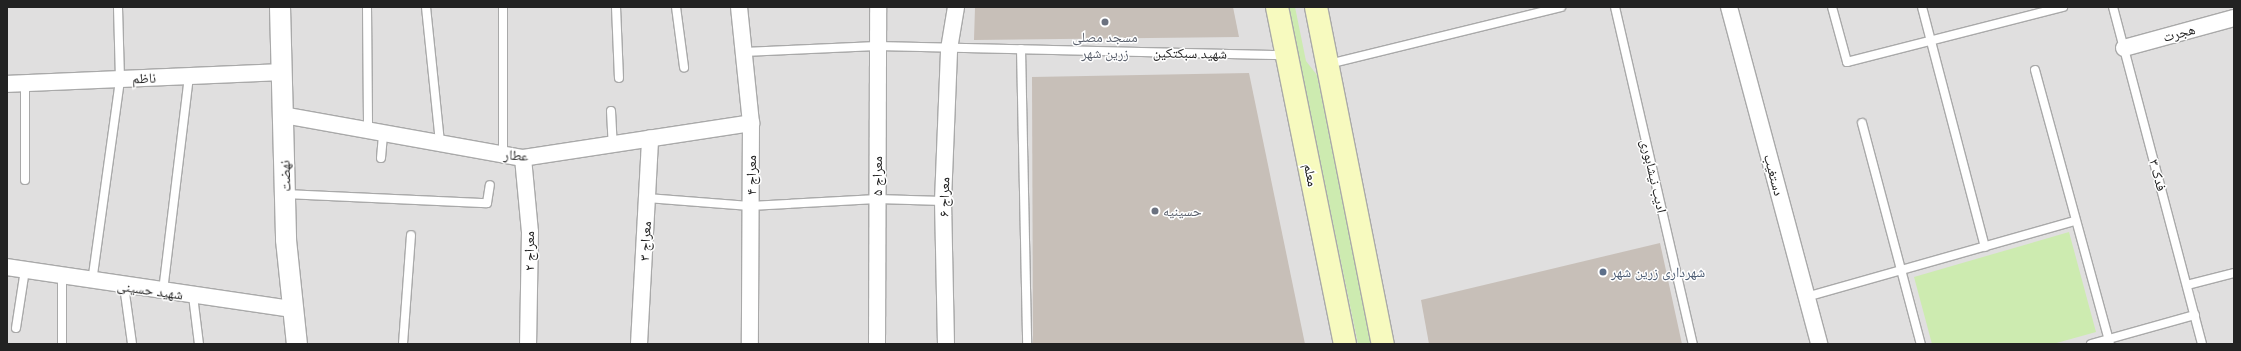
<!DOCTYPE html>
<html>
<head>
<meta charset="utf-8">
<style>
	body { margin:0 }
	#map { position:relative; width:2241px; height:351px; overflow:hidden; background:#f2efe9; font-family:Roboto,"Noto Naskh Arabic",sans-serif }
	div>[style] { position:absolute }
	[style*='--x'] { left:calc(var(--x)*1px); top:calc(var(--y)*1px); width:calc(var(--w)*1px); rotate:calc(var(--a)*1deg) }
	.residential>* { inset:0; background:#e0dfdf }
	.grass>* { inset:0; background:#cdebb0 }
	.building>* { inset:0; background:#c7bfb8 }
	.roads { filter:drop-shadow(1px 0 #a9a9a9) drop-shadow(-1px 0 #a9a9a9) drop-shadow(0 1px #a9a9a9) drop-shadow(0 -1px #a9a9a9) }
	.service>* { height:8px; margin:-4px; padding:0 4px; transform-origin:4px; border-radius:4px; background:#fff }
	.minor>* { height:16px; margin:-8px; padding:0 8px; transform-origin:8px; border-radius:8px; background:#fff }
	.tertiary>* { height:20px; margin:-10px; padding:0 10px; transform-origin:10px; border-radius:10px; background:#fff }
	.secondary>* { height:22px; margin:-11px; padding:0 11px; transform-origin:11px; border-radius:11px; background:#f7fabf }
	.dots>* { width:11px; height:11px; translate:-50% -50%; box-sizing:border-box; border:2px solid #fff; border-radius:50% }
	span { translate:-50% -50%; white-space:nowrap; text-align:center; line-height:1.15; -webkit-text-stroke:3px #fff; paint-order:stroke }
	.street-label { font-size:14px; color:#222 }
	.worship-label { font-size:14px; color:#5b616d }
	.left { translate:0 -50%; text-align:left }
	.service-label { font-size:14px; color:#4e5e75 }
	.frame { position:absolute; inset:0; border:8px solid #222; pointer-events:none }
</style>
</head>
<body>
<div id="map">
	<div class="residential">
		<div style="clip-path:polygon(7px 7px,2234px 7px,2234px 344px,7px 344px)"></div>
	</div>
	<div class="grass">
		<div style="clip-path:polygon(1288px 7px,1295px 7px,1306px 61px,1317px 75px,1371px 344px,1358px 344px)"></div>
		<div style="clip-path:polygon(2069px 232px,2096px 332px,2053px 344px,1932px 344px,1914px 277px)"></div>
	</div>
	<div class="building">
		<div style="clip-path:polygon(975px 7px,1233px 7px,1239px 37px,974px 40px)"></div>
		<div style="clip-path:polygon(1249px 73px,1305px 344px,1033px 344px,1032px 77px)"></div>
		<div style="clip-path:polygon(1660px 243px,1682px 344px,1429px 344px,1421px 300px)"></div>
	</div>
	<div class="roads">
		<div class="service">
			<div style="--x:367;--y:7;--w:123;--a:89.5"></div>
			<div style="--x:426;--y:7;--w:137;--a:84.1"></div>
			<div style="--x:503;--y:7;--w:147;--a:90"></div>
			<div style="--x:616;--y:7;--w:71;--a:87.6"></div>
			<div style="--x:676;--y:7;--w:61;--a:82.4"></div>
			<div style="--x:1615;--y:7;--w:346;--a:77"></div>
			<div style="--x:1832;--y:7;--w:57;--a:74.7"></div>
			<div style="--x:1847;--y:62;--w:223;--a:-14.3"></div>
			<div style="--x:1922;--y:7;--w:248;--a:75.3"></div>
			<div style="--x:2113;--y:7;--w:349;--a:75.2"></div>
			<div style="--x:1021;--y:49;--w:295;--a:88.8"></div>
			<div style="--x:744;--y:52;--w:133;--a:-2.6"></div>
			<div style="--x:877;--y:46;--w:409;--a:1.3"></div>
			<div style="--x:1329;--y:64;--w:239;--a:-13.8"></div>
			<div style="--x:2035;--y:70;--w:284;--a:74.7"></div>
			<div style="--x:25;--y:83;--w:97;--a:90"></div>
			<div style="--x:611;--y:111;--w:33;--a:87"></div>
			<div style="--x:1862;--y:123;--w:229;--a:75.1"></div>
			<div style="--x:381;--y:158;--w:25;--a:-85"></div>
			<div style="--x:285;--y:194;--w:202;--a:2.6"></div>
			<div style="--x:487;--y:203;--w:18;--a:-81"></div>
			<div style="--x:647;--y:198;--w:103;--a:4.4"></div>
			<div style="--x:750;--y:206;--w:127;--a:-3.2"></div>
			<div style="--x:877;--y:199;--w:66;--a:1.7"></div>
			<div style="--x:62;--y:277;--w:66;--a:90"></div>
			<div style="--x:92;--y:282;--w:205;--a:-82.1"></div>
			<div style="--x:120;--y:79;--w:72;--a:-91.6"></div>
			<div style="--x:2187;--y:285;--w:49;--a:-14.3"></div>
			<div style="--x:124;--y:286;--w:59;--a:82.1"></div>
			<div style="--x:163;--y:291;--w:217;--a:-83.1"></div>
			<div style="--x:193;--y:296;--w:48;--a:82.9"></div>
			<div style="--x:1806;--y:297;--w:280;--a:-15.8"></div>
			<div style="--x:16;--y:328;--w:59;--a:-81.2"></div>
			<div style="--x:403;--y:344;--w:109;--a:-85.8"></div>
			<div style="--x:2091;--y:344;--w:108;--a:-15.6"></div>
		</div>
		<div class="minor">
			<div style="--x:739;--y:7;--w:117;--a:84.1"></div>
			<div style="--x:751;--y:123;--w:221;--a:90.3"></div>
			<div style="--x:1729;--y:7;--w:349;--a:75"></div>
			<div style="--x:2124;--y:48;--w:114;--a:-15.3"></div>
			<div style="--x:7;--y:84;--w:274;--a:-2.5"></div>
			<div style="--x:283;--y:115;--w:244;--a:10.2"></div>
			<div style="--x:523;--y:158;--w:231;--a:-8.7"></div>
			<div style="--x:523;--y:158;--w:74;--a:84.6"></div>
			<div style="--x:530;--y:232;--w:112;--a:91"></div>
			<div style="--x:7;--y:267;--w:289;--a:8.4"></div>
			<div style="--x:639;--y:344;--w:206;--a:-86.9"></div>
			<div style="--x:877;--y:344;--w:337;--a:-89.8"></div>
			<div style="--x:946;--y:344;--w:143;--a:-91.2"></div>
			<div style="--x:943;--y:201;--w:152;--a:-87.7"></div>
			<div style="--x:949;--y:49;--w:43;--a:-80.5"></div>
		</div>
		<div class="tertiary">
			<div style="--x:280;--y:7;--w:233;--a:88.5"></div>
			<div style="--x:286;--y:240;--w:105;--a:84"></div>
		</div>
		<div class="secondary">
			<div style="--x:1277;--y:7;--w:344;--a:78.6"></div>
			<div style="--x:1316;--y:7;--w:344;--a:78.8"></div>
		</div>
	</div>
	<div class="dots">
		<div style="left:1105px;top:22px;background:#6b7280"></div>
		<div style="left:1155px;top:211px;background:#6b7280"></div>
		<div style="left:1603px;top:272px;background:#5c6f8a"></div>
	</div>
	<div class="street-label">
		<span style="left:2179px;top:33px;rotate:-15deg">هجرت</span>
		<span style="left:1190px;top:53px;rotate:1deg">شهید سبکتکین</span>
		<span style="left:144px;top:78px;rotate:-2deg">ناظم</span>
		<span style="left:516px;top:155px;rotate:4deg">عطار</span>
		<span style="left:751px;top:175px;rotate:-90deg">معراج ۴</span>
		<span style="left:1311px;top:175px;rotate:79deg">معلم</span>
		<span style="left:1774px;top:175px;rotate:75deg">دستغیب</span>
		<span style="left:2158px;top:175px;rotate:75deg">فدک ۳</span>
		<span style="left:285px;top:176px;rotate:-92deg">نهضت</span>
		<span style="left:877px;top:176px;rotate:-90deg">معراج ۵</span>
		<span style="left:1654px;top:176px;rotate:77deg">ادیب نیشابوری</span>
		<span style="left:944px;top:197px;rotate:-89deg">معراج ۶</span>
		<span style="left:645px;top:241px;rotate:-87deg">معراج ۳</span>
		<span style="left:529px;top:251px;rotate:-90deg">معراج ۲</span>
		<span style="left:150px;top:290px;rotate:8deg">شهید حسینی</span>
	</div>
	<div class="worship-label">
		<span style="left:1105px;top:45px">مسجد مصلی<br>زرین شهر</span>
		<span class="left" style="left:1163px;top:211px">حسینیه</span>
	</div>
	<div class="service-label">
		<span class="left" style="left:1611px;top:272px">شهرداری زرین شهر</span>
	</div>
	<div class="frame"></div>
</div>
</body>
</html>
